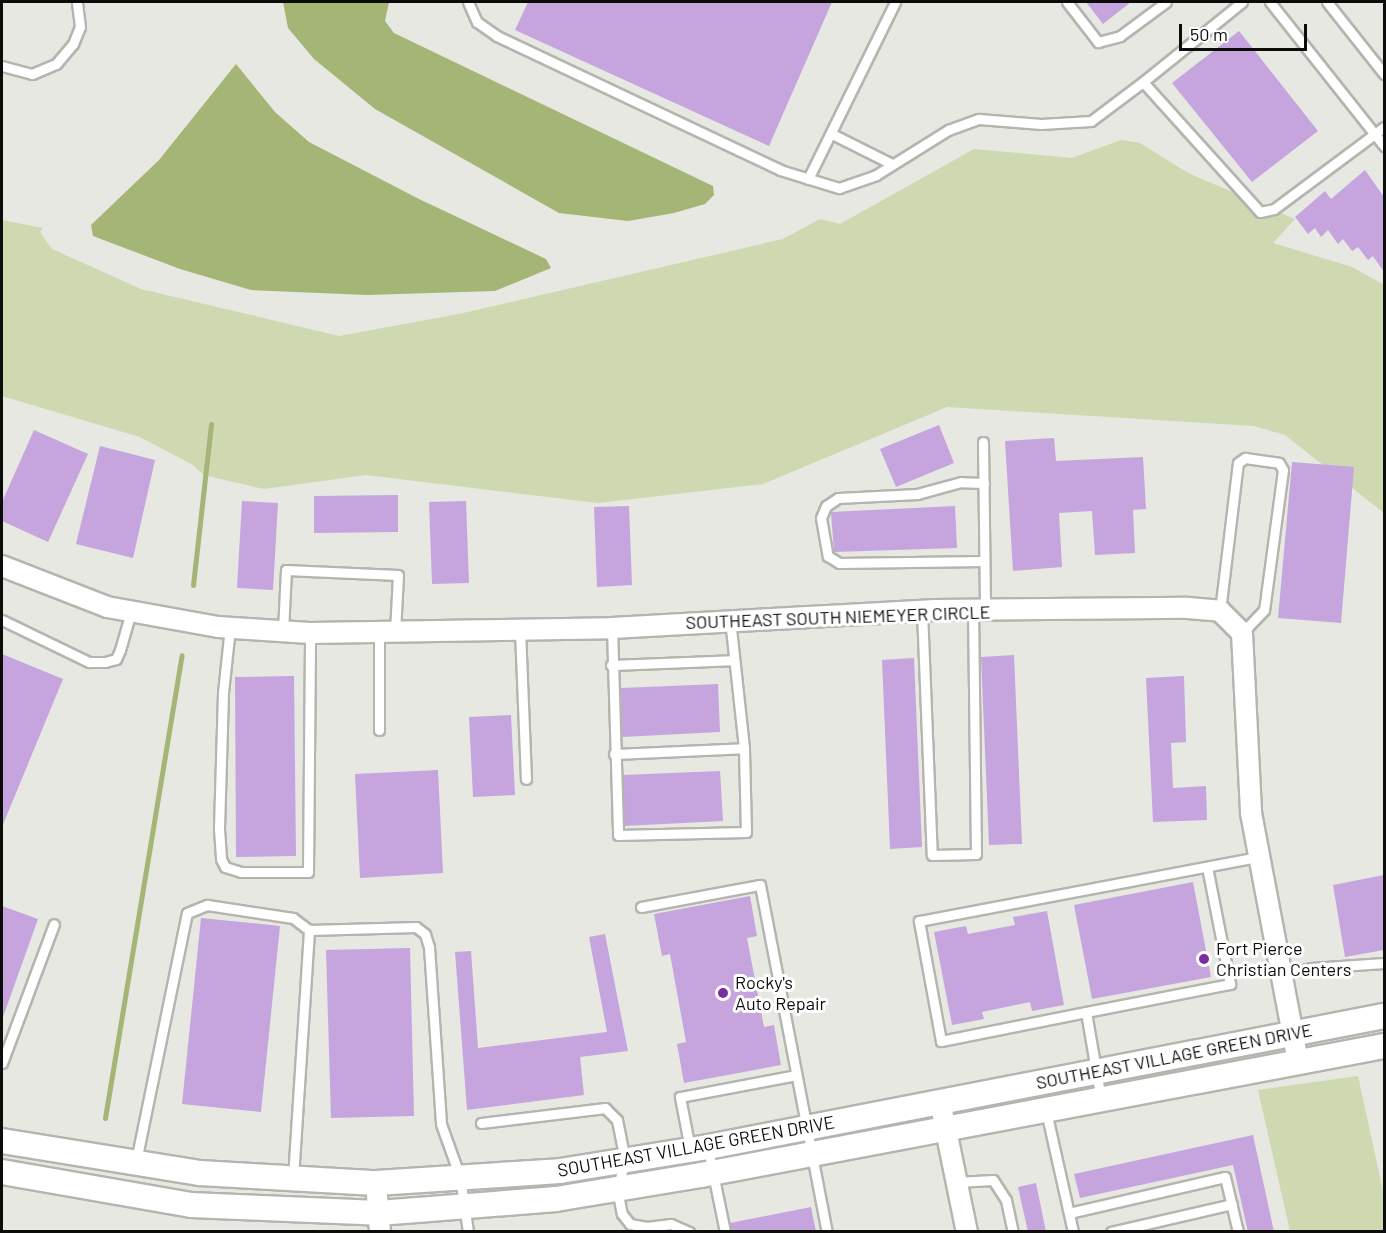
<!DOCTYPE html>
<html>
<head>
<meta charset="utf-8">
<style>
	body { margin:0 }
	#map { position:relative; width:1386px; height:1233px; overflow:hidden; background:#e6e8e1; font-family:Barlow,sans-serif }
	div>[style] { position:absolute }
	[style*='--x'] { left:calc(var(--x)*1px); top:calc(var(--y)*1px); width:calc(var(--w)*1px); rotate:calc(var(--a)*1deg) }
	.green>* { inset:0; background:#ced8b1 }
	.water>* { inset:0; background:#a5b575 }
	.stream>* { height:5px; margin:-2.5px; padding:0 2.5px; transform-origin:2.5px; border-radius:2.5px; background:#a5b575 }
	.building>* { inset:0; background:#c6a5de }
	.roads { filter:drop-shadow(2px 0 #b4b5af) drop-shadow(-2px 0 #b4b5af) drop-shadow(0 2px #b4b5af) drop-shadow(0 -2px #b4b5af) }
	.service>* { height:9px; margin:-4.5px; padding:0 4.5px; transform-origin:4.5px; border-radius:4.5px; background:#fff }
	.minor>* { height:20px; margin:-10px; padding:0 10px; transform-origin:10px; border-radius:10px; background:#fff }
	.tertiary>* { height:24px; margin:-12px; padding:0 12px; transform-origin:12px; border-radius:12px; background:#fff }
	.dots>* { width:16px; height:16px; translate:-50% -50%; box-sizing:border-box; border:3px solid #fff; border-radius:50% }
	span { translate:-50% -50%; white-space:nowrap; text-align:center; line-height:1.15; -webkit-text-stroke:6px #fff; paint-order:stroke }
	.street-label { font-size:18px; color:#0c0d0b }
	.poi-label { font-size:18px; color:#0c0d0b }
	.left { translate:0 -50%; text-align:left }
	.frame { position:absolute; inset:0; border:3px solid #0c0d0b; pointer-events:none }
	.scale { position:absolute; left:1179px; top:24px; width:128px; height:27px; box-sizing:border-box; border:3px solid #0c0d0b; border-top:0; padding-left:8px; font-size:18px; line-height:21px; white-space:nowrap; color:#0c0d0b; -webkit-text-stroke:4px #fff; paint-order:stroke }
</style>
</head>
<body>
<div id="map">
	<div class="green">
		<div style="clip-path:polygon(1121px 140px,1140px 143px,1188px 173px,1295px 219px,1273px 243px,1352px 267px,1384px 285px,1384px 513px,1285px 435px,1254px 426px,947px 407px,763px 484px,598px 503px,366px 475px,264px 489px,204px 475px,193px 465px,140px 437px,2px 396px,2px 220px,43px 228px,40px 232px,52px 249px,141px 289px,339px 336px,459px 314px,783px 239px,820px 219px,840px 224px,974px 149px,1072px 158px)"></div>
		<div style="clip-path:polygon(1358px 1076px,1384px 1196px,1384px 1231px,1290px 1231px,1258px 1090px)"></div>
	</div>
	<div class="water">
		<div style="clip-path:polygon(283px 2px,389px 2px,385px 21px,394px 33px,713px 186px,714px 195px,705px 204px,674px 213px,628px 221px,559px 213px,375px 109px,314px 59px,288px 28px)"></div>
		<div style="clip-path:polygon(236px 64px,275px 112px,309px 142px,419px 199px,546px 259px,551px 268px,495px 291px,367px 295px,251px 290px,180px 269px,93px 236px,91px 225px,159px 160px)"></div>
	</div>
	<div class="stream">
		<div style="--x:193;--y:585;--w:162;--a:-83.6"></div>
		<div style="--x:105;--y:1118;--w:469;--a:-80.6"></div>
	</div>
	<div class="building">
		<div style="clip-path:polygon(528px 2px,832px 2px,769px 146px,515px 30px)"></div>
		<div style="clip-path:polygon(1086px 2px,1131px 2px,1103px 24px)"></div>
		<div style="clip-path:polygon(1239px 31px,1318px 131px,1252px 182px,1172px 83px)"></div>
		<div style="clip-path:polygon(1365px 170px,1384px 197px,1384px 272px,1373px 256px,1368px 260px,1358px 247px,1352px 251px,1343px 239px,1338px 244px,1328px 230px,1321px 237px,1315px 228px,1308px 234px,1295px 217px,1325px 191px,1331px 199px)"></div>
		<div style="clip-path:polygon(939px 425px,954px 463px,896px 487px,880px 449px)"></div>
		<div style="clip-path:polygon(34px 430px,88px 454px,48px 542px,2px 521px,2px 502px)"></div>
		<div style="clip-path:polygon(1054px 438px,1056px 461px,1143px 457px,1146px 509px,1133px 510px,1135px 553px,1095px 555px,1092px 511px,1059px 513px,1062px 567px,1013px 571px,1005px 441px)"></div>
		<div style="clip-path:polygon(100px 446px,155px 460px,133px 558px,76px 544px)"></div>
		<div style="clip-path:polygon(1292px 462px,1354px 467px,1341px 623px,1278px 618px)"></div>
		<div style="clip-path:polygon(398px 495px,398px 532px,314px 533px,314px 496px)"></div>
		<div style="clip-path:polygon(242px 501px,278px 503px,273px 590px,237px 588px)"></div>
		<div style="clip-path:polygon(466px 501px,469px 583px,432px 584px,429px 502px)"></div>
		<div style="clip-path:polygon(629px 506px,632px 585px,597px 587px,594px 507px)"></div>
		<div style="clip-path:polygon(955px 506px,957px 548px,834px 552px,831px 512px)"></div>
		<div style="clip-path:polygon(2px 654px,63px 679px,2px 827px)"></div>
		<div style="clip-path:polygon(1014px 655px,1022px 844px,989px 845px,981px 657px)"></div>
		<div style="clip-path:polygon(914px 658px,922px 847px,890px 849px,882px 660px)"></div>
		<div style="clip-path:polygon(294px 676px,296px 856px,236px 857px,235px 677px)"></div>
		<div style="clip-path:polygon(1184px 676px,1186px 742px,1171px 743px,1173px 788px,1206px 786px,1207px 820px,1153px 822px,1146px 678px)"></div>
		<div style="clip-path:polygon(718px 684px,720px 732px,622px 737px,621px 688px)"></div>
		<div style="clip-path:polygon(511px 715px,515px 795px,473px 797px,469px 717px)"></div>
		<div style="clip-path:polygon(438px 770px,443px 873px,360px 878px,355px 774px)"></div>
		<div style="clip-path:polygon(720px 771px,723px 821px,624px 826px,623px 775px)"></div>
		<div style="clip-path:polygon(1384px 875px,1384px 950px,1345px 957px,1333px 885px)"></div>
		<div style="clip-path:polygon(1193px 882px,1211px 977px,1092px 999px,1074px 905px)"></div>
		<div style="clip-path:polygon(750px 896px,757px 936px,747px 938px,764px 1027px,774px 1025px,781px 1065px,684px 1083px,677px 1044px,686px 1042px,670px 954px,662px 956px,654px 914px)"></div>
		<div style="clip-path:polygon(2px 906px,38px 919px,3px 1017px,2px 1017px)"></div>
		<div style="clip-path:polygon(1047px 911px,1064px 1005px,1032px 1011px,1030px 1002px,982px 1012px,984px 1019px,952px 1025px,934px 932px,966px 926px,968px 934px,1015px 925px,1013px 917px)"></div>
		<div style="clip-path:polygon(201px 918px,280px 926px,261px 1112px,182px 1104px)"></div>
		<div style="clip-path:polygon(605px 934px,628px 1051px,580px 1057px,584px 1095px,467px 1110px,455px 952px,471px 951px,478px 1048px,607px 1032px,589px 937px)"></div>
		<div style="clip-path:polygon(410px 948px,414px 1116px,331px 1118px,326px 950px)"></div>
		<div style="clip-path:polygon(1253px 1135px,1274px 1232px,1248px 1232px,1233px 1165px,1080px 1198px,1074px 1174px)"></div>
		<div style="clip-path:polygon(1036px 1183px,1046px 1232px,1028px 1232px,1018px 1187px)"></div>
		<div style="clip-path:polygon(811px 1207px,816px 1232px,732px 1232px,730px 1223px)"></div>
	</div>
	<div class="roads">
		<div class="service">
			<div style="--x:468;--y:2;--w:22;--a:66"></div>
			<div style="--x:477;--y:22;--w:24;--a:35"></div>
			<div style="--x:497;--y:36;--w:313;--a:25.3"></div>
			<div style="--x:780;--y:170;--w:62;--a:17"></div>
			<div style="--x:839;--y:188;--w:39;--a:-19"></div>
			<div style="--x:876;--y:175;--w:85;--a:-32"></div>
			<div style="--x:948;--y:130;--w:33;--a:-20"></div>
			<div style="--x:979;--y:119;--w:62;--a:4.6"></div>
			<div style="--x:1041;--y:124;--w:50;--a:-3.4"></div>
			<div style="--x:1091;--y:121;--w:65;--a:-36.9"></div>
			<div style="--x:1067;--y:2;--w:51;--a:52.2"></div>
			<div style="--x:1098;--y:42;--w:23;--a:-15"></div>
			<div style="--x:1120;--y:36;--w:57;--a:-36.5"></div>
			<div style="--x:1242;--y:2;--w:127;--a:141.1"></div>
			<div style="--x:1143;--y:82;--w:175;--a:48"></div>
			<div style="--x:1260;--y:212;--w:14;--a:-12"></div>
			<div style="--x:1274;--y:209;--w:137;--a:-36.7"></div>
			<div style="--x:1270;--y:2;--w:184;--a:51.6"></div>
			<div style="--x:1327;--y:2;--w:92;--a:51.6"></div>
			<div style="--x:2;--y:66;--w:31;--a:15"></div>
			<div style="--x:32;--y:74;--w:26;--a:-23"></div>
			<div style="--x:56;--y:64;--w:26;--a:-50"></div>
			<div style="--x:73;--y:44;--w:18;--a:-68"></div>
			<div style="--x:80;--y:27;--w:25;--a:-97"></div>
			<div style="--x:832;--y:134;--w:67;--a:26.6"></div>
			<div style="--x:808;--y:179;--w:197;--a:-63.8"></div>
			<div style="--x:983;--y:442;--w:168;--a:89.3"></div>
			<div style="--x:984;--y:483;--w:23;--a:-178"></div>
			<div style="--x:961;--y:482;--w:46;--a:164.7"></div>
			<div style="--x:917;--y:494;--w:79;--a:177.1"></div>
			<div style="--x:838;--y:498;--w:14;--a:146"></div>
			<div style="--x:826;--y:506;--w:13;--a:113"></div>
			<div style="--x:821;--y:518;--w:39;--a:80"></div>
			<div style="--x:828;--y:556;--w:13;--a:32"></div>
			<div style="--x:839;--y:563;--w:145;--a:-0.8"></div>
			<div style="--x:922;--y:611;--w:244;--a:87.7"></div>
			<div style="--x:932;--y:855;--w:44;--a:-1.3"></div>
			<div style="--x:976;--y:854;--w:244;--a:-90.7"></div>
			<div style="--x:1220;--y:611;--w:149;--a:-83.1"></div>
			<div style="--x:1238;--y:463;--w:9;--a:-36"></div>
			<div style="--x:1245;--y:458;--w:34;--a:8"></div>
			<div style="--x:1279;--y:463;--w:8;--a:60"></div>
			<div style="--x:1283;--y:470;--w:141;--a:97.7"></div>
			<div style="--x:1264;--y:610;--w:32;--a:134"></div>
			<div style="--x:2;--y:620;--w:97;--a:25.8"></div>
			<div style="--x:89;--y:662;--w:16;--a:0"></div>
			<div style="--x:105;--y:662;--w:11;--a:-15"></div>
			<div style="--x:116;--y:659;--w:10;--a:-66"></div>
			<div style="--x:120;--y:650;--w:40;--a:-74"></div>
			<div style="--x:230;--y:627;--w:66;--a:96.1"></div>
			<div style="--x:223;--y:693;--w:136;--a:91.7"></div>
			<div style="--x:219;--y:829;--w:30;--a:86"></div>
			<div style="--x:221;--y:859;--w:9;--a:63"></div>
			<div style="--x:225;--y:867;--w:17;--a:17"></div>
			<div style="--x:241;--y:872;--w:67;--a:0"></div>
			<div style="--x:308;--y:872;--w:239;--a:-89.5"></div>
			<div style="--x:612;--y:628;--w:207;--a:88.3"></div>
			<div style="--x:618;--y:835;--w:128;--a:-1.3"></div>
			<div style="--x:746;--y:832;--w:84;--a:-91.4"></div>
			<div style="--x:744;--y:748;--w:129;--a:-96.2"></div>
			<div style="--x:520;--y:630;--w:149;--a:87.7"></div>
			<div style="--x:283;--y:631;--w:61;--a:-87.2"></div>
			<div style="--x:286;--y:570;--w:112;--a:2.6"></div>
			<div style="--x:398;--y:575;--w:57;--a:93"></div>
			<div style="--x:379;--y:635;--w:95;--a:90"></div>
			<div style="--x:611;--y:665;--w:122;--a:-2.3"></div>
			<div style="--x:614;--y:754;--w:130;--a:-2.6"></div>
			<div style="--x:641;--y:907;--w:121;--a:-10.5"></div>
			<div style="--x:760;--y:885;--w:353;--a:79.1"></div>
			<div style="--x:1281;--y:974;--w:31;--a:-11"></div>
			<div style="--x:1311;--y:968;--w:73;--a:-3.9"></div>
			<div style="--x:1086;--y:1012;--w:147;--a:-11"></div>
			<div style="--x:1230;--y:984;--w:119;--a:-101.1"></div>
			<div style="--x:2;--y:1063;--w:148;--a:-69.5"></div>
			<div style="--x:1101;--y:1099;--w:88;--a:-99.8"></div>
			<div style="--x:1086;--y:1012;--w:148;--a:168.7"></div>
			<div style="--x:941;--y:1041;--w:122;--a:-100.4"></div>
			<div style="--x:919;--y:921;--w:346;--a:-10.7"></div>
			<div style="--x:1046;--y:1111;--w:124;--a:77.4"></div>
			<div style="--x:481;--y:1123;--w:125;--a:-6.9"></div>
			<div style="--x:605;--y:1108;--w:17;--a:45"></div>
			<div style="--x:617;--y:1120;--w:41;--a:78.7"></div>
			<div style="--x:625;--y:1160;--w:30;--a:105"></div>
			<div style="--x:617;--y:1189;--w:25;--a:79"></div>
			<div style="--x:622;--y:1214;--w:13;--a:51"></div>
			<div style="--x:630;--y:1224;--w:17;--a:10"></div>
			<div style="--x:647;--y:1227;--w:24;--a:-7"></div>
			<div style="--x:671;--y:1224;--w:20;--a:24"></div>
			<div style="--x:690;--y:1149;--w:53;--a:-100.9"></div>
			<div style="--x:680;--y:1097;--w:118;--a:-10.7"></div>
			<div style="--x:708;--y:1149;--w:85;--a:78.4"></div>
			<div style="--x:136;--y:1161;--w:253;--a:-78.4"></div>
			<div style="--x:187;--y:913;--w:22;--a:-22"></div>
			<div style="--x:207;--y:905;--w:87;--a:8.6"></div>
			<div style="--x:293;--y:918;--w:20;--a:37"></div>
			<div style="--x:293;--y:1178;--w:249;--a:-86.3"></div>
			<div style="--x:309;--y:930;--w:107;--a:-1.6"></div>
			<div style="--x:416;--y:927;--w:11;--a:38"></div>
			<div style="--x:425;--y:934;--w:14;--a:73"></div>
			<div style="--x:429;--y:947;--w:177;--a:86.1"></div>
			<div style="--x:441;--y:1124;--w:56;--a:70.3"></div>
			<div style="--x:460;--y:1177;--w:56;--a:81.7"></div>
			<div style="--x:956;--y:1182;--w:37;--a:-3"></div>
			<div style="--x:993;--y:1180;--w:24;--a:57"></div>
			<div style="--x:1006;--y:1200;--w:33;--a:78"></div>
			<div style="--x:1069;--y:1213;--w:160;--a:-13"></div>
			<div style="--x:1225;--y:1177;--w:57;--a:76.7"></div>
			<div style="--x:1111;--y:1232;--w:124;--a:-13"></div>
		</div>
		<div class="minor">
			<div style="--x:2;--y:566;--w:113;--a:21.3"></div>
			<div style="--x:107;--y:607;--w:113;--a:10.2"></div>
			<div style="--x:218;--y:627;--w:92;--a:3.7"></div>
			<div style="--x:310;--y:633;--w:302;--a:-0.9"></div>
			<div style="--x:612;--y:628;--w:324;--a:-3.2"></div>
			<div style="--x:936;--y:610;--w:252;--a:-0.5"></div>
			<div style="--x:1188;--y:608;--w:32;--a:5"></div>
			<div style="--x:1220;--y:611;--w:31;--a:45"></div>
			<div style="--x:1242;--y:633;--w:180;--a:87.1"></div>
			<div style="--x:1251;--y:813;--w:253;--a:79.3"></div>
			<div style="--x:940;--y:1101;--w:134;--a:78.4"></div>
			<div style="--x:376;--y:1183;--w:49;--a:85.3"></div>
		</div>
		<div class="tertiary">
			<div style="--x:2;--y:1141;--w:201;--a:9.2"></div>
			<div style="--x:200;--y:1173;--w:176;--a:3.3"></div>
			<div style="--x:376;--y:1183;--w:184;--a:-3.7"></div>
			<div style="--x:560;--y:1171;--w:150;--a:-9.2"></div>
			<div style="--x:708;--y:1147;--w:689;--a:-10.97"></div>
			<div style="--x:2;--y:1172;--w:192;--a:9.9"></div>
			<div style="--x:191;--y:1205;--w:188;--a:2.4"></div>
			<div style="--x:379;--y:1213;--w:178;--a:-4.5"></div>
			<div style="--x:556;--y:1199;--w:147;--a:-9.4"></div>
			<div style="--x:701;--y:1175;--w:695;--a:-10.7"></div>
		</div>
	</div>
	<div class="dots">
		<div style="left:1204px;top:959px;background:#782d9f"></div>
		<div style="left:723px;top:993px;background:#782d9f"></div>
	</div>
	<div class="street-label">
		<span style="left:838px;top:617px;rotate:-2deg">SOUTHEAST SOUTH NIEMEYER CIRCLE</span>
		<span style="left:1174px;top:1056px;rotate:-11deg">SOUTHEAST VILLAGE GREEN DRIVE</span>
		<span style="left:696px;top:1146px;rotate:-10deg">SOUTHEAST VILLAGE GREEN DRIVE</span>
	</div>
	<div class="poi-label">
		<span class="left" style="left:1216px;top:959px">Fort Pierce<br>Christian Centers</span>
		<span class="left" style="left:735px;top:993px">Rocky's<br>Auto Repair</span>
	</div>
	<div class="frame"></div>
	<div class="scale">50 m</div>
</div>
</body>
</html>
